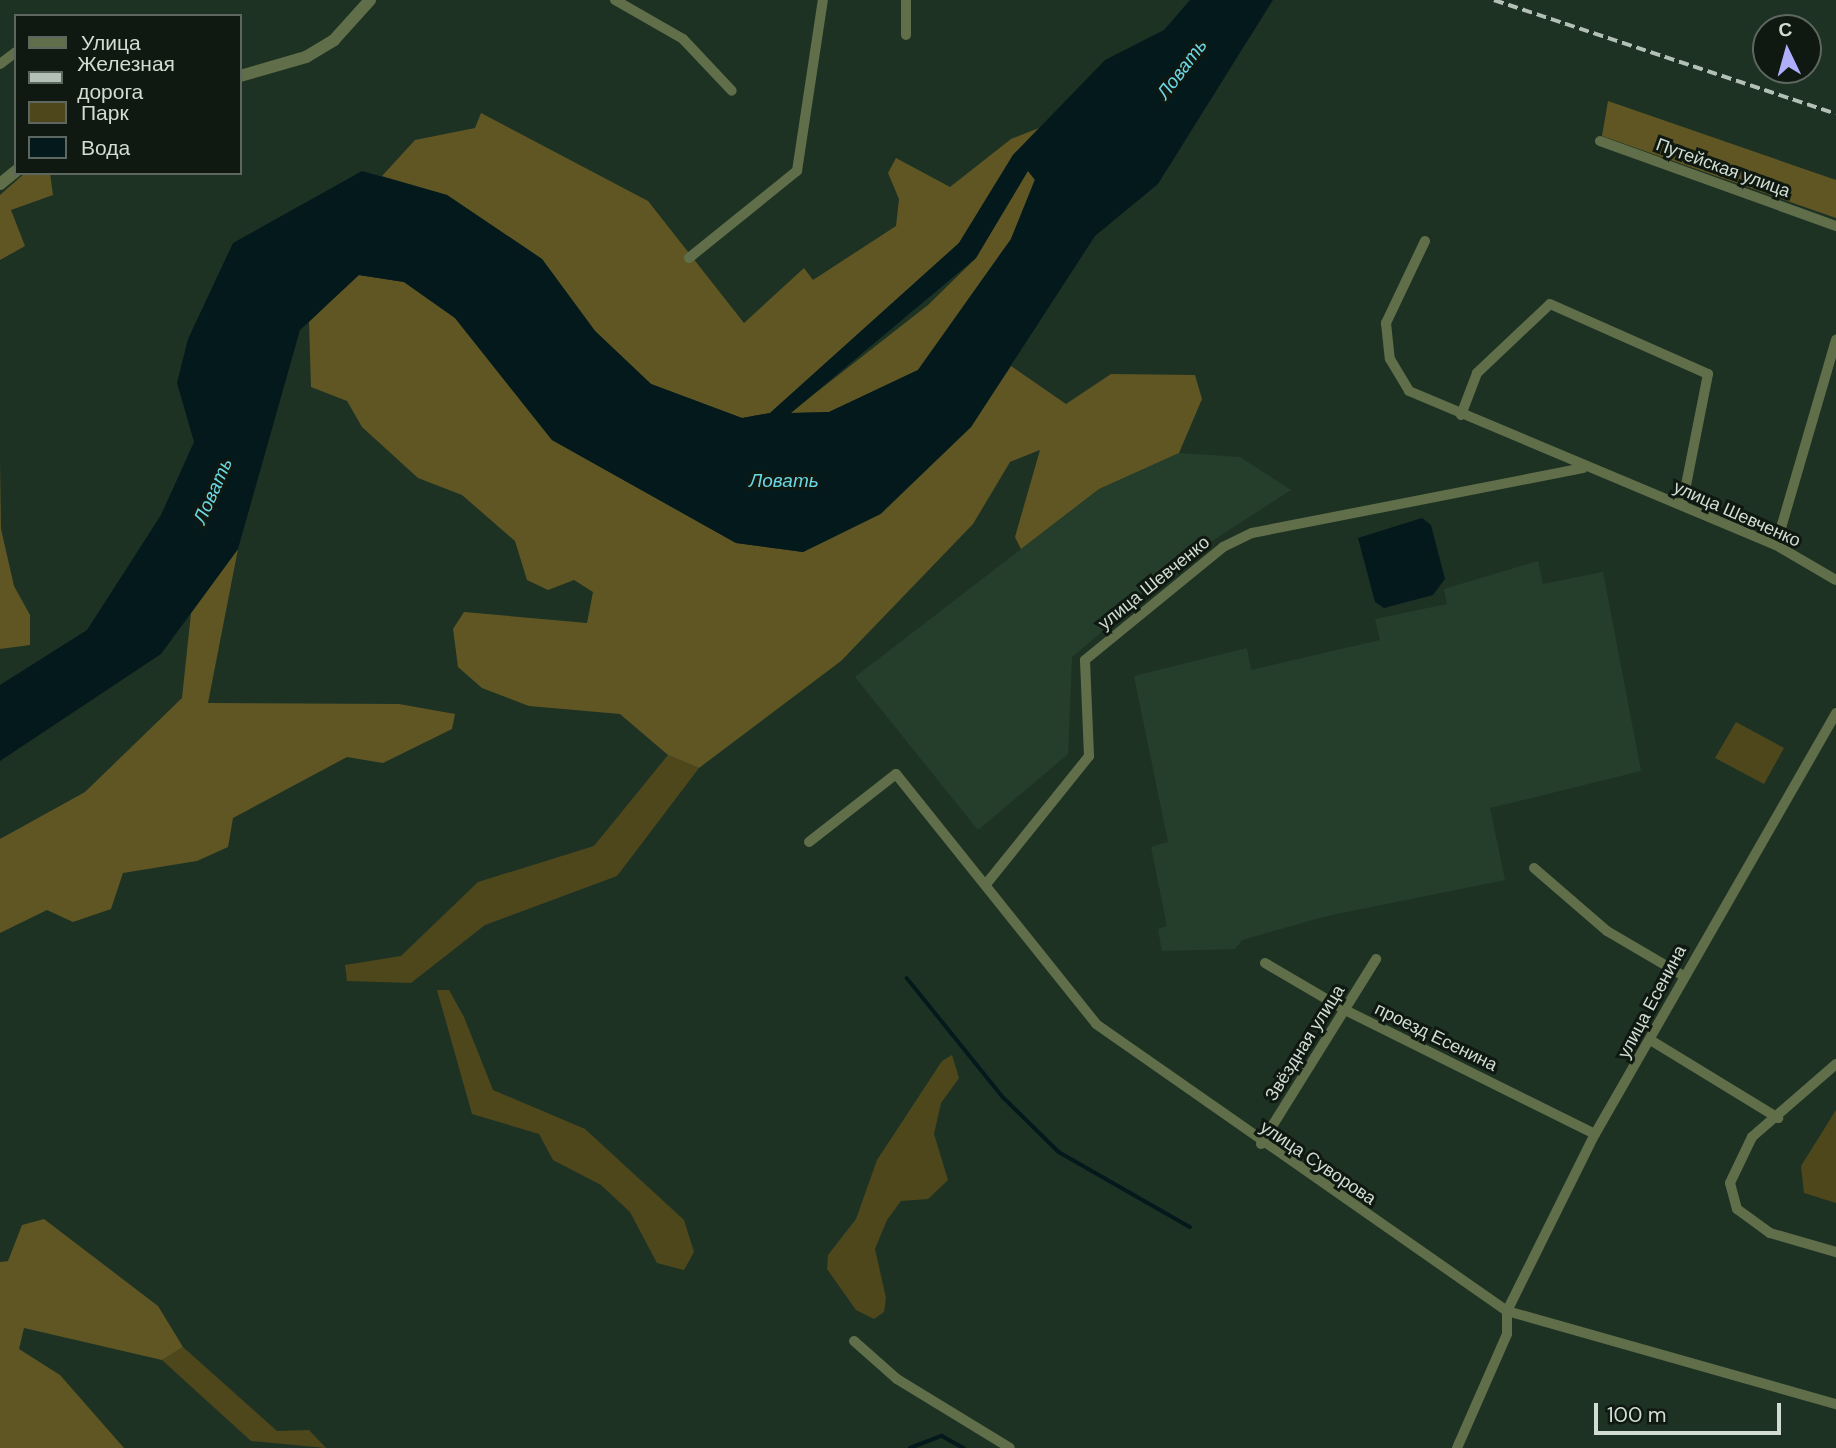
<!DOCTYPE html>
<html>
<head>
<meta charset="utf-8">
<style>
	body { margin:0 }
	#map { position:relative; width:1836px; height:1448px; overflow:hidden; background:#1e3224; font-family:"DM Sans",sans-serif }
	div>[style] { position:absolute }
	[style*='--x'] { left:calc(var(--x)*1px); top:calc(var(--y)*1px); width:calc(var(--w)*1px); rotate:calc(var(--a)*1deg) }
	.built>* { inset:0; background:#253e2c }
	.green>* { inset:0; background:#4e471c }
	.forest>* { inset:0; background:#5f5624 }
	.water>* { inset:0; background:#04191c }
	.stream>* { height:3.5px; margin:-1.75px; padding:0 1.75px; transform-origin:1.75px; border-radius:1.75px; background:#04191c }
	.minor>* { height:10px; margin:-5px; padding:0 5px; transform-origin:5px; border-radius:5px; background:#606f49 }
	.tertiary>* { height:12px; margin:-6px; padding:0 6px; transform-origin:6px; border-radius:6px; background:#606f49 }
	.rail>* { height:3.5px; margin-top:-1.75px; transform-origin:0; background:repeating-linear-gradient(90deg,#b3c0b6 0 10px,transparent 0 15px) }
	span { translate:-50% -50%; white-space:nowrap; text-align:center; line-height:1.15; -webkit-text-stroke:6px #0f1811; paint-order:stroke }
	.street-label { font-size:18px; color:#d1ddd3 }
	.water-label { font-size:19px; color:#6ad7e3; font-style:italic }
	.legend { position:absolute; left:14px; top:14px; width:228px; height:161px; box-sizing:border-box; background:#0f1811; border:2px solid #5d675f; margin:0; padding:9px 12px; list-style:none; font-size:21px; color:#d1ddd3 }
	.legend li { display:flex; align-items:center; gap:14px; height:35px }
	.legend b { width:35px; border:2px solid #5d675f }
	.north { position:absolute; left:1752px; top:14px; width:70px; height:70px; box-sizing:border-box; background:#0f1811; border:2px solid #5d675f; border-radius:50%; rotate:355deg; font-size:19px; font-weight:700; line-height:28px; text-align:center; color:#d1ddd3 }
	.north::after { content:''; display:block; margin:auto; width:24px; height:32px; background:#afaefa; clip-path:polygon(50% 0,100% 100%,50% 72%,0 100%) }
	.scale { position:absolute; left:1594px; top:1403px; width:187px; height:32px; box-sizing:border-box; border:4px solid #d1ddd3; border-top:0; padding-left:9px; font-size:21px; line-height:24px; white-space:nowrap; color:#d1ddd3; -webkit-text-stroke:5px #0f1811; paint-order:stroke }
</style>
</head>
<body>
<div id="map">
	<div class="built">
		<div style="clip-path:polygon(1179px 453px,1240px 457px,1291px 490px,1201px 548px,1072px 657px,1068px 754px,978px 830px,855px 677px,1099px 489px)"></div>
		<div style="clip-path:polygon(1538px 561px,1543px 584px,1603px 572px,1641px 771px,1490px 808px,1505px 880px,1327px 916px,1242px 940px,1235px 949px,1162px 951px,1158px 929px,1167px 926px,1151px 847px,1168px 842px,1134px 676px,1247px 648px,1251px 670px,1380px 640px,1375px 619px,1447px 604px,1444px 589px)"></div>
	</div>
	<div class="green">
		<div style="clip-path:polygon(1736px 722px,1784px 748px,1764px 784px,1715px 758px)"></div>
		<div style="clip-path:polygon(668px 755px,699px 768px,617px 876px,485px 925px,411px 983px,347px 981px,345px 965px,401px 956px,478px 882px,594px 846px)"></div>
		<div style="clip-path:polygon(437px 990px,449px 990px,464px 1017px,493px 1090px,585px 1129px,684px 1220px,694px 1252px,684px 1270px,657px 1263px,630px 1212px,601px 1185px,553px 1160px,539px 1134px,472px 1114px)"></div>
		<div style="clip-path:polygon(952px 1055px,959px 1078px,941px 1103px,934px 1134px,948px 1180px,928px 1199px,901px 1201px,887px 1220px,875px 1249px,886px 1298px,884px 1312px,874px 1319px,856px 1310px,827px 1269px,828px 1255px,856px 1219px,877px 1160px,942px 1061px)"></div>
		<div style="clip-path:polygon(1836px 1110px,1836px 1203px,1804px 1193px,1801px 1166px)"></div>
		<div style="clip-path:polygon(183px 1347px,277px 1431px,309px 1430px,326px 1448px,251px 1441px,162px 1360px)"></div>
	</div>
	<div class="forest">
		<div style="clip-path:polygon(1608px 101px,1836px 180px,1836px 218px,1602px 136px)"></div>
		<div style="clip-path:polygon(481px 113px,648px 201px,744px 323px,804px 268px,813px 280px,896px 226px,899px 199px,888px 173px,896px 158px,950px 187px,1011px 139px,1039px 128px,1013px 155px,959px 243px,770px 413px,742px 418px,651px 384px,595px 331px,542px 259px,447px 195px,382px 176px,415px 140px,475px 128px)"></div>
		<div style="clip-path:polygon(1027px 170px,1035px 179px,1011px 239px,918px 370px,829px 412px,790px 413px,928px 305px,976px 258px)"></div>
		<div style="clip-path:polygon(25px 173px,50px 173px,53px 195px,11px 210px,25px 246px,0 260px,0 195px)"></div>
		<div style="clip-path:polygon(358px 275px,404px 282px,455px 318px,552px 440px,736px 543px,803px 552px,881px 514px,971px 427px,1011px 366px,1066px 404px,1111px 374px,1195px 375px,1202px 399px,1179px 453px,1099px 489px,1021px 549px,1015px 537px,1040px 450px,1010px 462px,973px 524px,841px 661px,699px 768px,668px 755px,620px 714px,529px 706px,482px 688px,458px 667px,453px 629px,464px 612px,587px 623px,593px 592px,574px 580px,548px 590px,527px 580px,515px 541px,462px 495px,418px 478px,362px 427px,347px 401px,311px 387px,309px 322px)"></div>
		<div style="clip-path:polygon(0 462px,1px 529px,14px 586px,30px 615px,30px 645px,0 649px)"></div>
		<div style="clip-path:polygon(238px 549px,208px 703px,399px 704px,455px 714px,452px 729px,383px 763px,347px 757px,233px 818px,228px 847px,197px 861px,123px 873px,111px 909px,73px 922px,47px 910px,0 933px,0 839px,85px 792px,182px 698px,191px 613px)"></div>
		<div style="clip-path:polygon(44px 1219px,158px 1306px,183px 1347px,162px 1360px,24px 1328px,19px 1349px,60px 1375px,124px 1448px,0 1448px,0 1262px,8px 1261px,22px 1225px)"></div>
	</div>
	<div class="water">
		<div style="clip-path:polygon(evenodd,1190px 0,1273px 0,1158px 184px,1095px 236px,971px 427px,880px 514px,803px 552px,736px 543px,552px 440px,455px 318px,404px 282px,359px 275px,300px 330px,238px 549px,161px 654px,0 761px,0 685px,87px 630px,161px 515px,194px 442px,177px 383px,188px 339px,233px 243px,362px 171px,447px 195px,542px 259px,595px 331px,651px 384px,742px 418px,770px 413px,959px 243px,1013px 155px,1105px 60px,1164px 30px,1190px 0,1028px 171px,1035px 180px,1011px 239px,918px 370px,829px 412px,791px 413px,976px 258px,1028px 171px)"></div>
		<div style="clip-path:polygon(1422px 518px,1431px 525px,1445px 579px,1433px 595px,1384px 608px,1375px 602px,1358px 538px)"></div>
	</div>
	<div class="stream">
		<div style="--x:907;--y:978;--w:154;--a:51.1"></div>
		<div style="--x:1004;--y:1098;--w:77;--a:44.5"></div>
		<div style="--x:1059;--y:1152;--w:151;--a:29.8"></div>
		<div style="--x:910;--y:1448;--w:34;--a:-21"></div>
		<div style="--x:942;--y:1436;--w:25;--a:29"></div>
	</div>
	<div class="minor">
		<div style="--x:615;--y:0;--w:78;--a:29.8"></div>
		<div style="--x:683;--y:39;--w:71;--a:46.7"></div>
		<div style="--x:906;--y:0;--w:35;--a:90"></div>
		<div style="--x:0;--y:64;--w:20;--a:-37"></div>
		<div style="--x:1600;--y:141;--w:251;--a:19.8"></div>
		<div style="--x:1425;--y:241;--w:91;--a:115.4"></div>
		<div style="--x:1386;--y:323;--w:36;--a:84"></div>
		<div style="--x:1390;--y:359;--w:37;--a:59"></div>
		<div style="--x:1409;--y:391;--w:398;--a:22.8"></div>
		<div style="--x:1776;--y:545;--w:69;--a:30.3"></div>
		<div style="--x:689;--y:258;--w:139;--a:-38.9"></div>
		<div style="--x:797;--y:171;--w:173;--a:-81.4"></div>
		<div style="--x:1461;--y:415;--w:45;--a:-69.1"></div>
		<div style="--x:1477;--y:373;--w:100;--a:-43.4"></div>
		<div style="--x:1550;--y:304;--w:173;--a:23.9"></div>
		<div style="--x:1708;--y:374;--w:134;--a:101.2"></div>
		<div style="--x:1776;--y:545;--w:214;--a:-73.7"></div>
		<div style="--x:809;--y:842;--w:110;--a:-38"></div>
		<div style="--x:896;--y:774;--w:320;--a:51.3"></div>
		<div style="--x:1096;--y:1024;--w:501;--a:34.93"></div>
		<div style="--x:1507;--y:1311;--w:342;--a:15.8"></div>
		<div style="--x:1534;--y:868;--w:96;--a:40.8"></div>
		<div style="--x:1607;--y:931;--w:87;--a:30.4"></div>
		<div style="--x:987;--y:883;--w:163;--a:-51.2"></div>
		<div style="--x:1089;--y:756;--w:96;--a:-92.4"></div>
		<div style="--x:1085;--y:660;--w:178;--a:-39.3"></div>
		<div style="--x:1223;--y:547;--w:32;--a:-26"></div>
		<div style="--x:1252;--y:533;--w:337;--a:-11.1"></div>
		<div style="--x:1265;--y:963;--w:93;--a:30.4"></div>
		<div style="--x:1345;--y:1010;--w:279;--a:26.4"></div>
		<div style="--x:1652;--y:1041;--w:148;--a:31.4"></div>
		<div style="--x:1836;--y:1064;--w:111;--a:139"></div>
		<div style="--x:1752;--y:1137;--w:51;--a:115.6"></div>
		<div style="--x:1730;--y:1183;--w:27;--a:75"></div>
		<div style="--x:1737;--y:1209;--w:41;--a:36"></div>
		<div style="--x:1770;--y:1233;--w:69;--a:16.1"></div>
		<div style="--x:1261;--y:1144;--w:218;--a:-58.1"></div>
		<div style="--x:854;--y:1341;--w:57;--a:41.5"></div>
		<div style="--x:897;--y:1379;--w:132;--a:31.4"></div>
		<div style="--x:1457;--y:1448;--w:124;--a:-66.3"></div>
		<div style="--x:1507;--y:1334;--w:23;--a:-90"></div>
		<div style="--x:1507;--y:1311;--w:198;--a:-63.6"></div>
		<div style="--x:1595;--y:1134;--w:485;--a:-60.2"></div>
	</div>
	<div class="tertiary">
		<div style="--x:240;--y:76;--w:69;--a:-16.1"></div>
		<div style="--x:306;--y:57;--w:33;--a:-31"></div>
		<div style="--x:334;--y:40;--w:54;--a:-48"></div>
		<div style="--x:0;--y:184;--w:21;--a:-39"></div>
	</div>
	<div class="rail">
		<div style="--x:1494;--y:0;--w:360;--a:18.4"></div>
	</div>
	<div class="street-label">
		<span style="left:1723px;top:168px;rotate:20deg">Путейская улица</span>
		<span style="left:1737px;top:514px;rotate:24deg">улица Шевченко</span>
		<span style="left:1154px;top:583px;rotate:-39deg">улица Шевченко</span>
		<span style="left:1652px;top:1002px;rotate:-62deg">улица Есенина</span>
		<span style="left:1436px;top:1037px;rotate:26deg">проезд Есенина</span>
		<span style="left:1305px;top:1043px;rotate:-58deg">Звёздная улица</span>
		<span style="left:1318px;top:1163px;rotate:34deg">улица Суворова</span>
	</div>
	<div class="water-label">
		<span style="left:1182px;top:69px;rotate:-53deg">Ловать</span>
		<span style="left:784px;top:481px">Ловать</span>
		<span style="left:213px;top:491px;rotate:-66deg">Ловать</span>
	</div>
	<ul class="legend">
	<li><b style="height:9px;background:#606f49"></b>Улица</li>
	<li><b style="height:9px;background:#b3c0b6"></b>Железная дорога</li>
	<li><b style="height:19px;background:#4e471c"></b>Парк</li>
	<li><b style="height:19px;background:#04191c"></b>Вода</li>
	</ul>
	<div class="north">С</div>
	<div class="scale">100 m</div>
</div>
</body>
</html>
